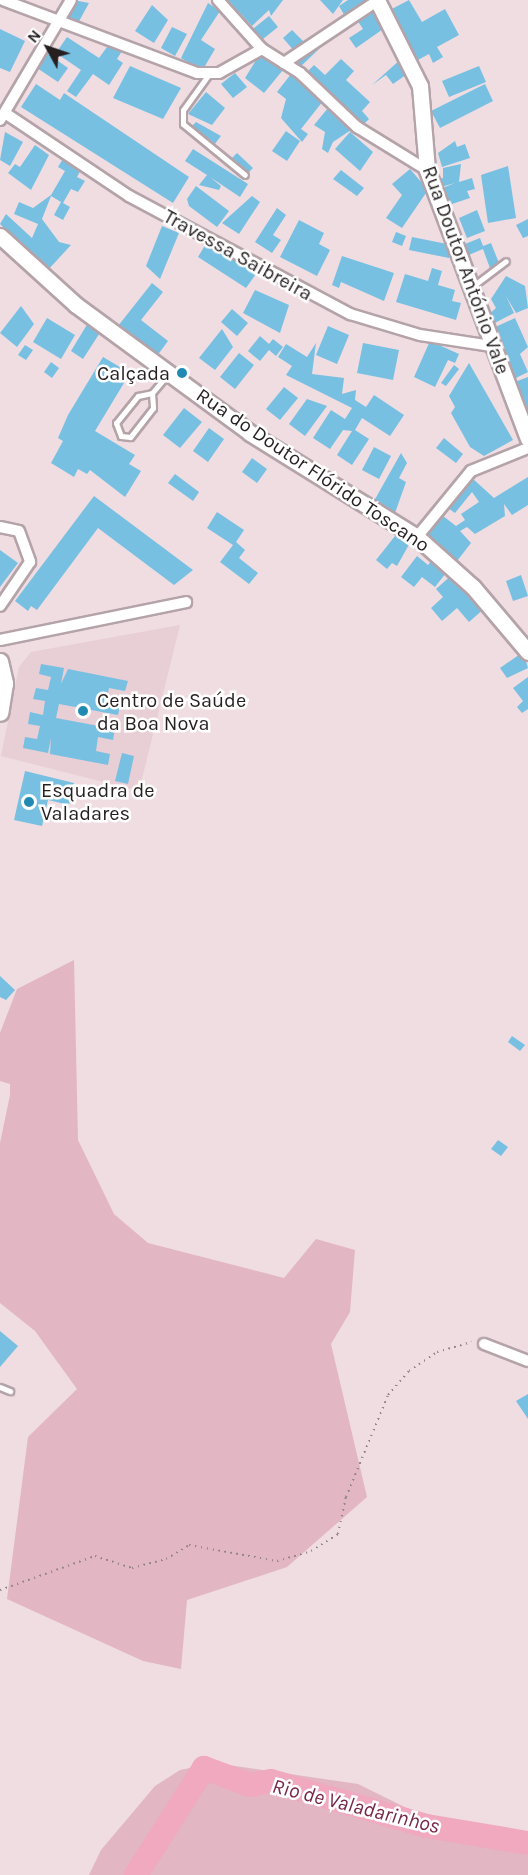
<!DOCTYPE html>
<html>
<head>
<meta charset="utf-8">
<style>
	body { margin:0 }
	#map { position:relative; width:528px; height:1875px; overflow:hidden; background:#efdde2; font-family:Karla,sans-serif }
	div>[style] { position:absolute }
	[style*='--x'] { left:calc(var(--x)*1px); top:calc(var(--y)*1px); width:calc(var(--w)*1px); rotate:calc(var(--a)*1deg) }
	.built>* { inset:0; background:#e8ced5 }
	.green>* { inset:0; background:#e2b6c3 }
	.river>* { height:24px; margin:-12px; padding:0 12px; transform-origin:12px; border-radius:12px; background:#f0a9bf }
	.building>* { inset:0; background:#77c0e2 }
	.path>* { height:2px; margin-top:-1px; transform-origin:0; background:repeating-linear-gradient(90deg,#938689 0 1.5px,transparent 0 6px) }
	.roads { filter:drop-shadow(2px 0 #b4a3a8) drop-shadow(-2px 0 #b4a3a8) drop-shadow(0 2px #b4a3a8) drop-shadow(0 -2px #b4a3a8) }
	.lane>* { height:5px; margin:-2.5px; padding:0 2.5px; transform-origin:2.5px; border-radius:2.5px; background:#fff }
	.street>* { height:10px; margin:-5px; padding:0 5px; transform-origin:5px; border-radius:5px; background:#fff }
	.secondary>* { height:15px; margin:-7.5px; padding:0 7.5px; transform-origin:7.5px; border-radius:7.5px; background:#fff }
	.dots>* { width:16px; height:16px; translate:-50% -50%; box-sizing:border-box; border:3px solid #fff; border-radius:50% }
	span { translate:-50% -50%; white-space:nowrap; text-align:center; line-height:1.15; -webkit-text-stroke:5px #fff; paint-order:stroke }
	.street-label { font-size:20px; color:#251f20 }
	.poi-label { font-size:20px; color:#251f20 }
	.right { translate:-100% -50%; text-align:right }
	.left { translate:0 -50%; text-align:left }
	.water-label { font-size:21px; color:#772647; font-style:italic }
	.north { position:absolute; left:18px; top:18px; width:60px; height:60px; -webkit-text-stroke:4px #fff; paint-order:stroke; rotate:310deg; font-size:16px; font-weight:700; line-height:24px; text-align:center; color:#251f20 }
	.north::after { content:''; display:block; margin:auto; width:21px; height:27px; background:#251f20; clip-path:polygon(50% 0,100% 100%,50% 72%,0 100%) }
</style>
</head>
<body>
<div id="map">
	<div class="built">
		<div style="clip-path:polygon(180px 625px,139px 791px,1px 756px,19px 667px,31px 652px)"></div>
	</div>
	<div class="green">
		<div style="clip-path:polygon(74px 960px,78px 1140px,114px 1214px,148px 1243px,284px 1278px,316px 1239px,355px 1250px,350px 1312px,331px 1344px,367px 1497px,287px 1567px,187px 1600px,181px 1669px,143px 1661px,7px 1599px,28px 1437px,77px 1389px,35px 1331px,0 1303px,0 1143px,10px 1095px,10px 1084px,0 1081px,0 1033px,17px 989px)"></div>
		<div style="clip-path:polygon(215px 1763px,358px 1784px,439px 1824px,528px 1847px,528px 1875px,89px 1875px,101px 1850px,155px 1786px,180px 1770px)"></div>
	</div>
	<div class="river">
		<div style="--x:136;--y:1875;--w:127;--a:-57.6"></div>
		<div style="--x:204;--y:1768;--w:49;--a:20.3"></div>
		<div style="--x:250;--y:1785;--w:21;--a:-11"></div>
		<div style="--x:271;--y:1781;--w:162;--a:16.1"></div>
		<div style="--x:427;--y:1826;--w:102;--a:9.6"></div>
	</div>
	<div class="building">
		<div style="clip-path:polygon(73px 0,89px 3px,77px 25px,64px 19px)"></div>
		<div style="clip-path:polygon(228px 0,283px 0,271px 16px,269px 10px,252px 26px)"></div>
		<div style="clip-path:polygon(320px 0,343px 0,333px 14px)"></div>
		<div style="clip-path:polygon(348px 0,373px 0,346px 18px,339px 6px)"></div>
		<div style="clip-path:polygon(409px 0,422px 22px,445px 9px,459px 35px,437px 47px,443px 57px,433px 63px,429px 54px,416px 61px,388px 11px)"></div>
		<div style="clip-path:polygon(208px 3px,220px 11px,201px 40px,215px 49px,202px 71px,181px 58px)"></div>
		<div style="clip-path:polygon(152px 5px,168px 20px,154px 43px,135px 31px)"></div>
		<div style="clip-path:polygon(372px 6px,386px 27px,356px 48px,349px 38px,363px 29px,355px 17px)"></div>
		<div style="clip-path:polygon(269px 16px,278px 27px,258px 43px,249px 32px)"></div>
		<div style="clip-path:polygon(172px 27px,187px 34px,175px 56px,161px 48px)"></div>
		<div style="clip-path:polygon(0 29px,25px 41px,10px 72px,0 68px)"></div>
		<div style="clip-path:polygon(292px 30px,305px 43px,295px 52px,283px 38px)"></div>
		<div style="clip-path:polygon(67px 37px,99px 58px,110px 43px,122px 51px,117px 59px,123px 63px,109px 85px,93px 74px,76px 97px,67px 91px,81px 70px,56px 53px)"></div>
		<div style="clip-path:polygon(313px 46px,319px 49px,299px 68px,290px 62px)"></div>
		<div style="clip-path:polygon(261px 52px,283px 70px,264px 93px,245px 78px)"></div>
		<div style="clip-path:polygon(47px 53px,68px 68px,58px 82px,37px 68px)"></div>
		<div style="clip-path:polygon(341px 59px,354px 71px,346px 80px,370px 102px,362px 111px,369px 119px,361px 127px,305px 74px,314px 65px,325px 75px)"></div>
		<div style="clip-path:polygon(401px 59px,410px 72px,393px 84px,386px 75px,372px 85px)"></div>
		<div style="clip-path:polygon(130px 66px,181px 88px,163px 119px,113px 98px)"></div>
		<div style="clip-path:polygon(479px 66px,486px 82px,449px 97px,442px 81px)"></div>
		<div style="clip-path:polygon(235px 73px,247px 87px,233px 98px,221px 84px)"></div>
		<div style="clip-path:polygon(291px 74px,323px 101px,301px 129px,308px 134px,302px 142px,281px 118px,286px 99px,277px 92px)"></div>
		<div style="clip-path:polygon(36px 84px,60px 100px,64px 93px,189px 177px,173px 203px,21px 107px)"></div>
		<div style="clip-path:polygon(485px 84px,493px 101px,440px 128px,431px 111px)"></div>
		<div style="clip-path:polygon(206px 92px,225px 108px,212px 125px,188px 114px)"></div>
		<div style="clip-path:polygon(328px 108px,354px 128px,333px 142px,328px 153px,322px 149px,325px 132px,314px 125px)"></div>
		<div style="clip-path:polygon(196px 122px,221px 136px,214px 145px,191px 127px)"></div>
		<div style="clip-path:polygon(286px 131px,300px 141px,287px 161px,272px 151px)"></div>
		<div style="clip-path:polygon(5px 132px,23px 142px,10px 166px,0 160px)"></div>
		<div style="clip-path:polygon(350px 132px,373px 152px,360px 171px,335px 149px)"></div>
		<div style="clip-path:polygon(455px 141px,457px 147px,465px 144px,470px 158px,442px 167px,438px 153px)"></div>
		<div style="clip-path:polygon(35px 145px,49px 155px,31px 190px,8px 173px,15px 164px,20px 167px)"></div>
		<div style="clip-path:polygon(193px 149px,248px 184px,240px 197px,210px 177px,221px 186px,219px 190px,199px 185px,207px 175px,185px 161px)"></div>
		<div style="clip-path:polygon(237px 153px,253px 168px,249px 172px,232px 158px)"></div>
		<div style="clip-path:polygon(64px 157px,84px 164px,77px 177px,85px 181px,78px 192px,71px 189px,63px 203px,70px 207px,63px 220px,54px 215px,61px 202px,51px 196px,42px 219px,59px 242px,71px 245px,47px 271px,0 224px,6px 214px,32px 238px,38px 224px,14px 214px,19px 202px,33px 208px,51px 195px,65px 171px,58px 167px)"></div>
		<div style="clip-path:polygon(461px 164px,459px 182px,472px 178px,475px 189px,467px 191px,470px 198px,443px 207px,437px 190px,455px 183px,437px 188px,434px 180px,443px 178px,443px 168px)"></div>
		<div style="clip-path:polygon(508px 166px,516px 218px,488px 223px,481px 175px)"></div>
		<div style="clip-path:polygon(410px 169px,428px 190px,402px 228px,386px 218px,402px 195px,392px 184px)"></div>
		<div style="clip-path:polygon(341px 170px,364px 188px,357px 196px,333px 179px)"></div>
		<div style="clip-path:polygon(196px 186px,229px 211px,217px 227px,189px 206px,187px 199px)"></div>
		<div style="clip-path:polygon(252px 196px,260px 202px,239px 234px,222px 223px)"></div>
		<div style="clip-path:polygon(277px 208px,286px 215px,273px 235px,281px 240px,272px 253px,255px 242px)"></div>
		<div style="clip-path:polygon(477px 210px,485px 231px,467px 238px,459px 218px)"></div>
		<div style="clip-path:polygon(528px 219px,528px 236px,523px 238px,516px 225px)"></div>
		<div style="clip-path:polygon(299px 220px,324px 233px,319px 244px,330px 250px,317px 276px,280px 257px)"></div>
		<div style="clip-path:polygon(162px 226px,179px 233px,160px 279px,146px 266px)"></div>
		<div style="clip-path:polygon(396px 232px,406px 236px,402px 246px,392px 242px)"></div>
		<div style="clip-path:polygon(412px 237px,452px 245px,449px 258px,409px 250px)"></div>
		<div style="clip-path:polygon(480px 238px,483px 246px,491px 243px,501px 268px,491px 271px,483px 249px,464px 257px,460px 246px)"></div>
		<div style="clip-path:polygon(207px 242px,256px 274px,246px 288px,198px 257px)"></div>
		<div style="clip-path:polygon(342px 256px,394px 273px,384px 301px,341px 282px,339px 288px,332px 285px)"></div>
		<div style="clip-path:polygon(432px 268px,442px 271px,438px 285px,455px 290px,452px 301px,461px 303px,456px 320px,396px 302px,405px 274px,428px 281px)"></div>
		<div style="clip-path:polygon(506px 276px,525px 286px,528px 308px,516px 313px,506px 296px,514px 313px,491px 325px,487px 316px,496px 308px,491px 299px)"></div>
		<div style="clip-path:polygon(152px 283px,163px 292px,141px 320px,168px 341px,157px 356px,118px 326px)"></div>
		<div style="clip-path:polygon(255px 290px,289px 305px,280px 333px,243px 313px)"></div>
		<div style="clip-path:polygon(21px 306px,34px 324px,17px 347px,0 333px)"></div>
		<div style="clip-path:polygon(232px 309px,248px 323px,237px 336px,221px 322px)"></div>
		<div style="clip-path:polygon(47px 318px,75px 335px,61px 359px,33px 342px)"></div>
		<div style="clip-path:polygon(515px 318px,528px 347px,520px 354px,528px 372px,514px 379px,491px 329px)"></div>
		<div style="clip-path:polygon(88px 323px,101px 331px,83px 359px,71px 351px)"></div>
		<div style="clip-path:polygon(328px 326px,349px 335px,337px 364px,316px 355px)"></div>
		<div style="clip-path:polygon(222px 329px,233px 347px,215px 370px,199px 358px)"></div>
		<div style="clip-path:polygon(260px 336px,269px 344px,273px 339px,283px 347px,276px 356px,269px 350px,260px 361px,248px 351px)"></div>
		<div style="clip-path:polygon(430px 341px,459px 354px,455px 363px,448px 360px,435px 387px,414px 377px)"></div>
		<div style="clip-path:polygon(316px 343px,312px 374px,344px 378px,342px 394px,356px 390px,355px 400px,366px 407px,374px 395px,404px 415px,390px 436px,362px 418px,355px 430px,369px 439px,352px 465px,337px 455px,352px 431px,343px 430px,330px 449px,313px 438px,331px 410px,345px 419px,352px 408px,286px 375px,292px 366px,278px 357px,286px 344px,307px 357px)"></div>
		<div style="clip-path:polygon(363px 343px,399px 350px,393px 380px,357px 373px)"></div>
		<div style="clip-path:polygon(25px 345px,33px 350px,26px 360px,18px 355px)"></div>
		<div style="clip-path:polygon(239px 353px,254px 365px,235px 389px,220px 377px)"></div>
		<div style="clip-path:polygon(103px 357px,130px 373px,95px 431px,135px 455px,129px 464px,141px 471px,125px 497px,90px 470px,87px 474px,78px 469px,74px 477px,51px 463px,63px 441px,58px 438px,68px 415px)"></div>
		<div style="clip-path:polygon(51px 362px,59px 368px,52px 378px,44px 372px)"></div>
		<div style="clip-path:polygon(469px 363px,513px 440px,484px 456px,470px 447px,451px 413px,455px 407px,449px 396px)"></div>
		<div style="clip-path:polygon(454px 365px,459px 369px,446px 386px,441px 383px)"></div>
		<div style="clip-path:polygon(528px 377px,528px 425px,512px 383px)"></div>
		<div style="clip-path:polygon(284px 387px,298px 398px,280px 420px,266px 409px)"></div>
		<div style="clip-path:polygon(307px 399px,327px 406px,305px 436px,289px 424px)"></div>
		<div style="clip-path:polygon(184px 408px,202px 422px,180px 448px,163px 435px)"></div>
		<div style="clip-path:polygon(209px 428px,224px 439px,208px 462px,193px 451px)"></div>
		<div style="clip-path:polygon(444px 438px,463px 454px,456px 463px,436px 448px)"></div>
		<div style="clip-path:polygon(374px 447px,391px 456px,379px 479px,362px 470px)"></div>
		<div style="clip-path:polygon(401px 453px,407px 463px,399px 478px,406px 482px,395px 513px,374px 501px)"></div>
		<div style="clip-path:polygon(252px 458px,267px 469px,257px 483px,242px 472px)"></div>
		<div style="clip-path:polygon(175px 474px,199px 492px,193px 501px,168px 483px)"></div>
		<div style="clip-path:polygon(528px 477px,528px 505px,512px 515px,504px 504px,505px 516px,475px 534px,467px 527px,460px 531px,471px 543px,457px 561px,426px 537px,443px 516px,456px 526px,465px 520px,461px 514px,479px 502px,472px 492px,455px 513px,448px 508px,472px 478px,494px 498px)"></div>
		<div style="clip-path:polygon(94px 496px,193px 570px,174px 585px,98px 528px,37px 610px,31px 606px,28px 611px,15px 601px)"></div>
		<div style="clip-path:polygon(217px 512px,244px 530px,236px 542px,245px 550px,239px 558px,258px 573px,249px 584px,220px 562px,233px 545px,207px 528px)"></div>
		<div style="clip-path:polygon(399px 531px,411px 541px,397px 566px,392px 563px,387px 569px,376px 560px)"></div>
		<div style="clip-path:polygon(0 550px,18px 563px,0 587px)"></div>
		<div style="clip-path:polygon(417px 556px,428px 565px,434px 557px,449px 569px,435px 587px,422px 577px,414px 587px,401px 577px)"></div>
		<div style="clip-path:polygon(454px 573px,486px 607px,469px 622px,457px 608px,442px 621px,431px 608px,443px 597px,436px 589px)"></div>
		<div style="clip-path:polygon(521px 575px,528px 596px,513px 601px,506px 581px)"></div>
		<div style="clip-path:polygon(523px 652px,528px 668px,507px 678px,500px 668px)"></div>
		<div style="clip-path:polygon(41px 664px,64px 668px,61px 684px,68px 669px,128px 681px,125px 691px,109px 688px,106px 702px,120px 705px,118px 715px,59px 704px,56px 718px,115px 729px,113px 740px,98px 737px,96px 751px,110px 754px,108px 765px,50px 754px,51px 738px,48px 753px,23px 748px,25px 737px,37px 739px,40px 726px,28px 724px,30px 712px,43px 715px,45px 701px,33px 699px,36px 688px,48px 690px,51px 677px,39px 674px)"></div>
		<div style="clip-path:polygon(528px 677px,528px 709px,522px 713px,517px 707px,523px 701px,513px 688px)"></div>
		<div style="clip-path:polygon(122px 753px,134px 756px,128px 784px,115px 781px)"></div>
		<div style="clip-path:polygon(25px 771px,74px 783px,69px 805px,48px 800px,42px 826px,14px 820px)"></div>
		<div style="clip-path:polygon(0 976px,15px 990px,6px 1000px,0 997px)"></div>
		<div style="clip-path:polygon(512px 1036px,525px 1045px,520px 1051px,508px 1042px)"></div>
		<div style="clip-path:polygon(498px 1140px,508px 1147px,501px 1156px,491px 1149px)"></div>
		<div style="clip-path:polygon(0 1331px,18px 1346px,0 1367px)"></div>
		<div style="clip-path:polygon(528px 1394px,528px 1419px,516px 1401px)"></div>
	</div>
	<div class="path">
		<div style="--x:0;--y:1590;--w:101;--a:-19.7"></div>
		<div style="--x:95;--y:1556;--w:39;--a:18"></div>
		<div style="--x:132;--y:1568;--w:35;--a:-15"></div>
		<div style="--x:166;--y:1559;--w:27;--a:-31"></div>
		<div style="--x:189;--y:1545;--w:89;--a:10.3"></div>
		<div style="--x:277;--y:1561;--w:35;--a:-16"></div>
		<div style="--x:311;--y:1551;--w:32;--a:-32"></div>
		<div style="--x:338;--y:1534;--w:38;--a:-78"></div>
		<div style="--x:346;--y:1497;--w:110;--a:-67.6"></div>
		<div style="--x:388;--y:1395;--w:32;--a:-49"></div>
		<div style="--x:409;--y:1371;--w:34;--a:-34"></div>
		<div style="--x:437;--y:1352;--w:36;--a:-16"></div>
	</div>
	<div class="roads">
		<div class="lane">
			<div style="--x:209;--y:74;--w:44;--a:125.8"></div>
			<div style="--x:183;--y:110;--w:14;--a:90"></div>
			<div style="--x:183;--y:124;--w:80;--a:39.4"></div>
			<div style="--x:473;--y:286;--w:41;--a:-37.1"></div>
			<div style="--x:152;--y:393;--w:15;--a:86"></div>
			<div style="--x:153;--y:408;--w:37;--a:128"></div>
			<div style="--x:130;--y:437;--w:9;--a:-174"></div>
			<div style="--x:121;--y:436;--w:14;--a:-111"></div>
			<div style="--x:116;--y:423;--w:35;--a:-51"></div>
			<div style="--x:138;--y:396;--w:14;--a:-12"></div>
			<div style="--x:152;--y:393;--w:25;--a:-50"></div>
			<div style="--x:0;--y:1387;--w:11;--a:22"></div>
		</div>
		<div class="street">
			<div style="--x:3;--y:0;--w:207;--a:20.6"></div>
			<div style="--x:197;--y:73;--w:22;--a:0"></div>
			<div style="--x:219;--y:73;--w:49;--a:-29.2"></div>
			<div style="--x:218;--y:0;--w:66;--a:48.1"></div>
			<div style="--x:262;--y:49;--w:45;--a:32.3"></div>
			<div style="--x:300;--y:73;--w:79;--a:43.5"></div>
			<div style="--x:357;--y:127;--w:82;--a:31.6"></div>
			<div style="--x:284;--y:63;--w:112;--a:-33.7"></div>
			<div style="--x:5;--y:113;--w:149;--a:33.8"></div>
			<div style="--x:129;--y:196;--w:251;--a:28.1"></div>
			<div style="--x:350;--y:314;--w:73;--a:16.7"></div>
			<div style="--x:420;--y:335;--w:72;--a:8.8"></div>
			<div style="--x:0;--y:120;--w:139;--a:-59.4"></div>
			<div style="--x:0;--y:527;--w:19;--a:12"></div>
			<div style="--x:19;--y:531;--w:33;--a:70"></div>
			<div style="--x:30;--y:562;--w:53;--a:124.3"></div>
			<div style="--x:417;--y:537;--w:85;--a:-50.7"></div>
			<div style="--x:471;--y:471;--w:61;--a:-22"></div>
			<div style="--x:0;--y:640;--w:190;--a:-11.5"></div>
			<div style="--x:484;--y:1344;--w:47;--a:21.1"></div>
		</div>
		<div class="secondary">
			<div style="--x:377;--y:0;--w:96;--a:63.4"></div>
			<div style="--x:420;--y:86;--w:84;--a:85.2"></div>
			<div style="--x:427;--y:170;--w:287;--a:69.4"></div>
			<div style="--x:0;--y:236;--w:103;--a:42.2"></div>
			<div style="--x:76;--y:305;--w:216;--a:36.3"></div>
			<div style="--x:250;--y:433;--w:197;--a:31.9"></div>
			<div style="--x:417;--y:537;--w:75;--a:41.8"></div>
			<div style="--x:473;--y:587;--w:85;--a:49.8"></div>
			<div style="--x:0;--y:661;--w:23;--a:77"></div>
			<div style="--x:5;--y:683;--w:30;--a:99"></div>
		</div>
	</div>
	<div class="dots">
		<div style="left:182px;top:373px;background:#218ab2"></div>
		<div style="left:83px;top:711px;background:#218ab2"></div>
		<div style="left:29px;top:802px;background:#218ab2"></div>
	</div>
	<div class="street-label">
		<span style="left:238px;top:255px;rotate:29deg">Travessa Saibreira</span>
		<span style="left:466px;top:270px;rotate:70deg">Rua Doutor António Vale</span>
		<span style="left:313px;top:470px;rotate:34deg">Rua do Doutor Flórido Toscano</span>
	</div>
	<div class="poi-label">
		<span class="right" style="left:170px;top:373px">Calçada</span>
		<span class="left" style="left:97px;top:712px">Centro de Saúde<br>da Boa Nova</span>
		<span class="left" style="left:41px;top:802px">Esquadra de<br>Valadares</span>
	</div>
	<div class="water-label">
		<span style="left:356px;top:1806px;rotate:14deg">Rio de Valadarinhos</span>
	</div>
	<div class="north">N</div>
</div>
</body>
</html>
